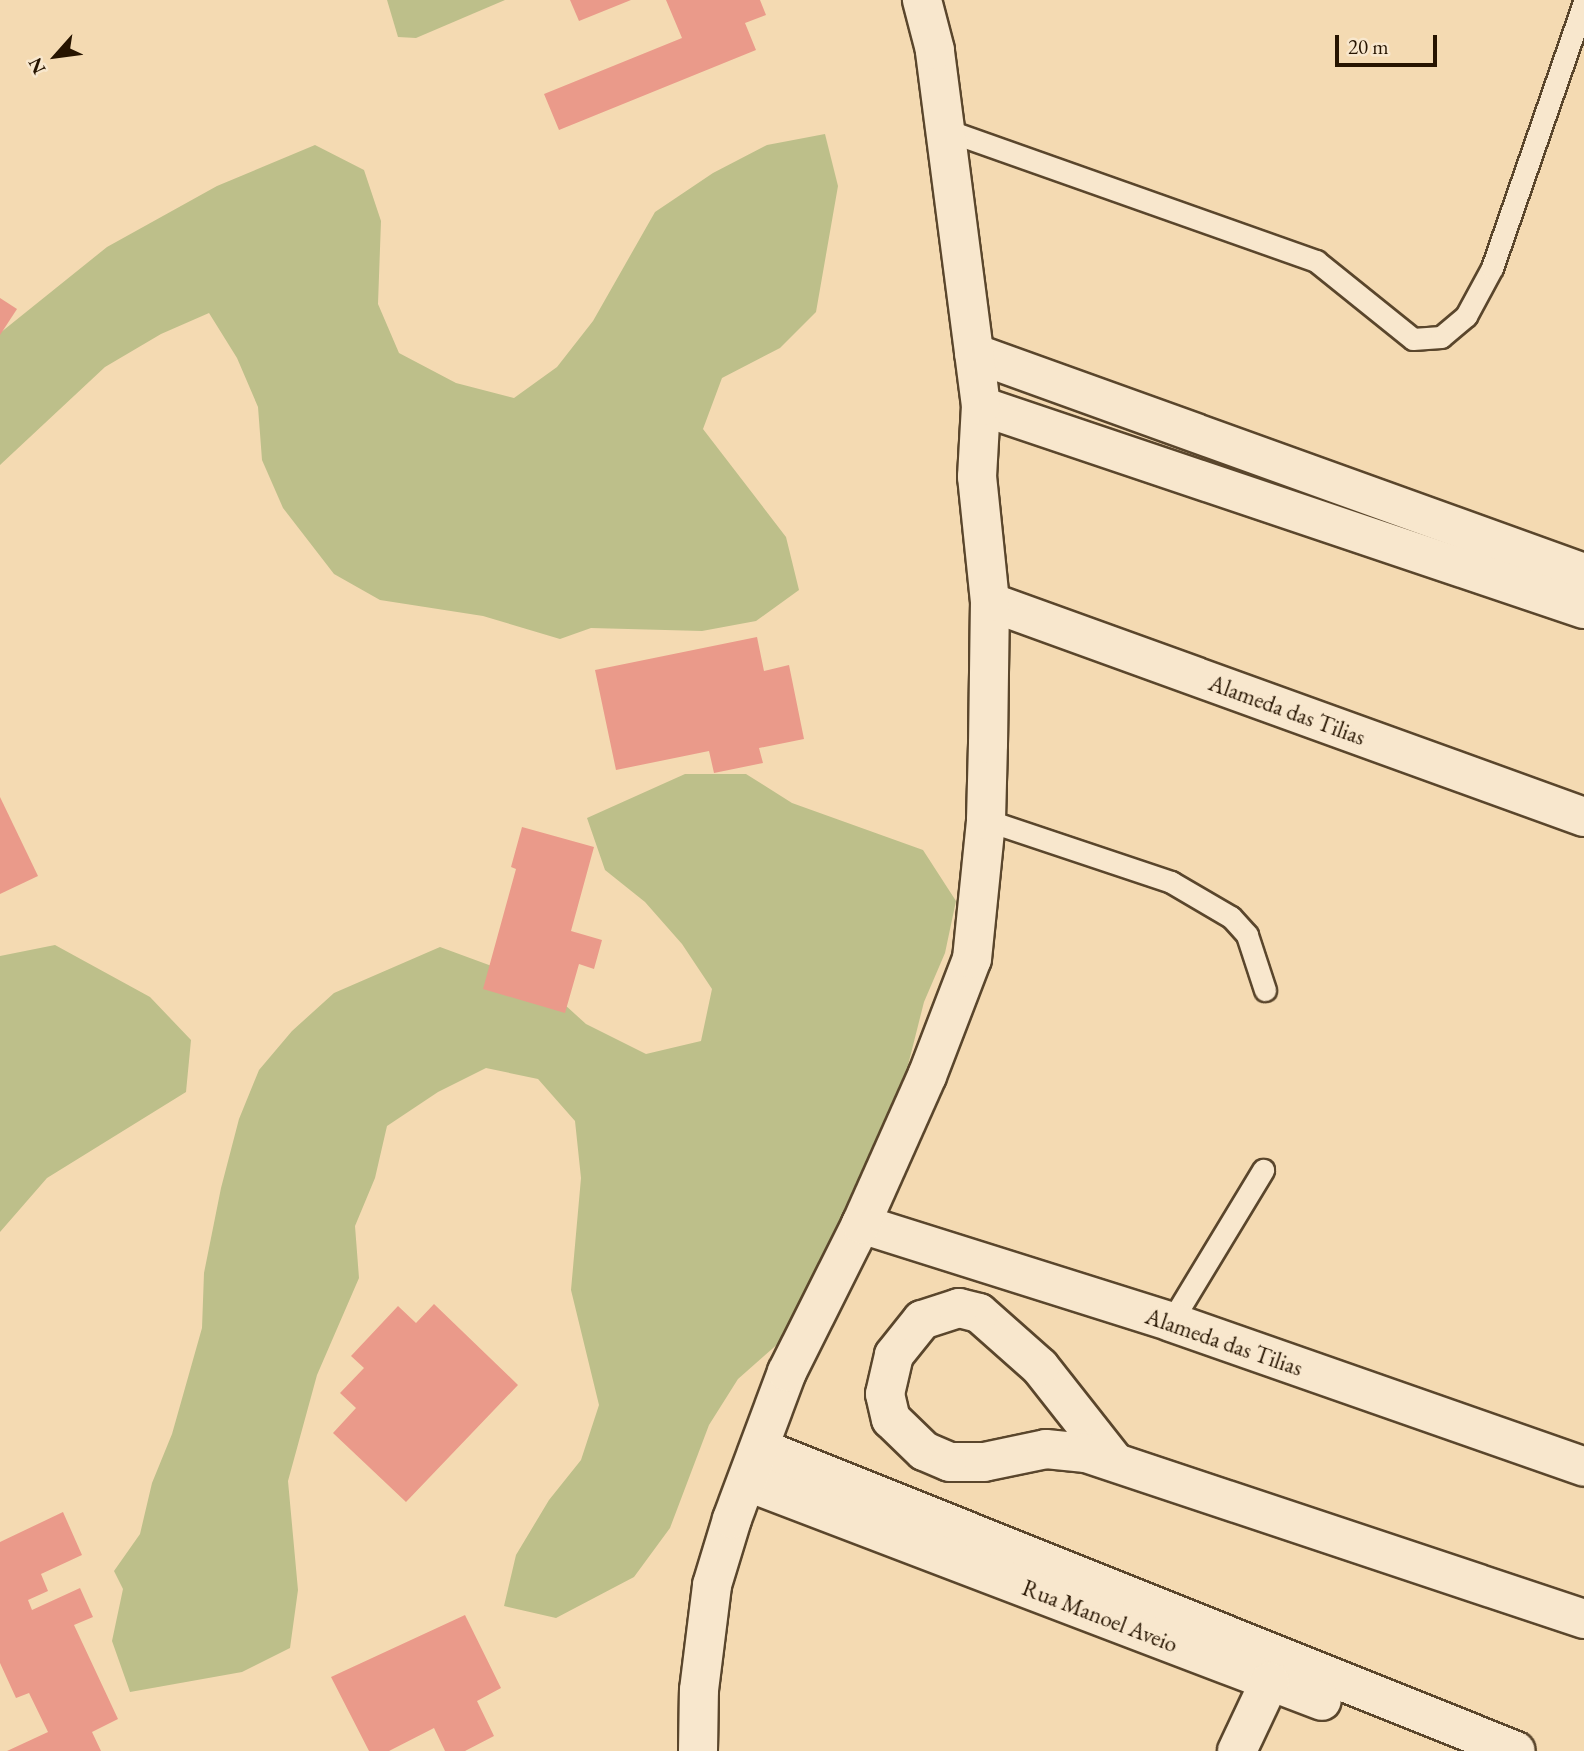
<!DOCTYPE html>
<html>
<head>
<meta charset="utf-8">
<style>
	body { margin:0 }
	#map { position:relative; width:1584px; height:1751px; overflow:hidden; background:#f4dab2; font-family:"EB Garamond",serif }
	div>[style] { position:absolute }
	[style*='--x'] { left:calc(var(--x)*1px); top:calc(var(--y)*1px); width:calc(var(--w)*1px); rotate:calc(var(--a)*1deg) }
	.green>* { inset:0; background:#bdbf8a }
	.building>* { inset:0; background:#ea9a8a }
	.roads { filter:drop-shadow(2px 0 #5a462c) drop-shadow(-2px 0 #5a462c) drop-shadow(0 2px #5a462c) drop-shadow(0 -2px #5a462c) }
	.lane>* { height:21px; margin:-10.5px; padding:0 10.5px; transform-origin:10.5px; border-radius:10.5px; background:#f8e7cd }
	.street>* { height:38px; margin:-19px; padding:0 19px; transform-origin:19px; border-radius:19px; background:#f8e7cd }
	span { translate:-50% -50%; white-space:nowrap; text-align:center; line-height:1.15; -webkit-text-stroke:6px #f8e7cd; paint-order:stroke }
	.street-label { font-size:23px; color:#261400 }
	.north { position:absolute; left:21px; top:21px; width:70px; height:70px; -webkit-text-stroke:5px #f8e7cd; paint-order:stroke; rotate:242deg; font-size:19px; font-weight:700; line-height:28px; text-align:center; color:#261400 }
	.north::after { content:''; display:block; margin:auto; width:24px; height:32px; background:#261400; clip-path:polygon(50% 0,100% 100%,50% 72%,0 100%) }
	.scale { position:absolute; left:1335px; top:35px; width:102px; height:32px; box-sizing:border-box; border:4px solid #261400; border-top:0; padding-left:9px; font-size:21px; line-height:24px; white-space:nowrap; color:#261400; -webkit-text-stroke:5px #f8e7cd; paint-order:stroke }
</style>
</head>
<body>
<div id="map">
	<div class="green">
		<div style="clip-path:polygon(387px 0,505px 0,416px 38px,398px 37px)"></div>
		<div style="clip-path:polygon(825px 134px,838px 186px,816px 312px,780px 348px,722px 378px,703px 429px,786px 537px,799px 590px,756px 621px,702px 631px,591px 628px,560px 639px,483px 616px,380px 600px,334px 574px,283px 508px,262px 460px,258px 407px,237px 358px,209px 313px,161px 334px,105px 367px,0 465px,0 333px,107px 247px,217px 186px,315px 145px,364px 170px,381px 221px,378px 304px,399px 353px,456px 383px,514px 398px,557px 367px,593px 321px,655px 212px,713px 173px,767px 145px)"></div>
		<div style="clip-path:polygon(685px 774px,746px 774px,792px 803px,923px 850px,956px 901px,945px 953px,924px 1002px,884px 1160px,780px 1342px,738px 1379px,709px 1425px,670px 1528px,634px 1577px,556px 1618px,504px 1606px,516px 1555px,549px 1500px,581px 1460px,599px 1405px,571px 1290px,581px 1178px,575px 1121px,538px 1079px,486px 1068px,438px 1092px,387px 1126px,375px 1178px,355px 1226px,359px 1278px,317px 1375px,288px 1481px,298px 1590px,290px 1648px,242px 1672px,130px 1692px,112px 1641px,123px 1589px,114px 1571px,140px 1534px,152px 1483px,172px 1434px,202px 1328px,204px 1273px,221px 1188px,239px 1119px,259px 1070px,292px 1031px,334px 993px,440px 947px,543px 985px,586px 1024px,646px 1054px,701px 1041px,712px 989px,682px 944px,645px 902px,605px 870px,587px 818px)"></div>
		<div style="clip-path:polygon(55px 945px,150px 997px,191px 1040px,186px 1092px,47px 1178px,0 1232px,0 956px)"></div>
	</div>
	<div class="building">
		<div style="clip-path:polygon(570px 0,631px 0,579px 21px)"></div>
		<div style="clip-path:polygon(666px 0,760px 0,766px 15px,745px 23px,756px 50px,559px 130px,544px 94px,682px 38px)"></div>
		<div style="clip-path:polygon(0 298px,17px 309px,0 335px)"></div>
		<div style="clip-path:polygon(757px 637px,764px 671px,789px 665px,804px 739px,759px 748px,763px 763px,714px 773px,709px 751px,616px 770px,595px 670px)"></div>
		<div style="clip-path:polygon(0 797px,38px 876px,0 894px)"></div>
		<div style="clip-path:polygon(522px 827px,594px 847px,571px 931px,602px 940px,594px 969px,579px 964px,565px 1013px,483px 989px,516px 869px,511px 867px)"></div>
		<div style="clip-path:polygon(434px 1304px,518px 1385px,406px 1502px,333px 1433px,356px 1408px,340px 1393px,364px 1368px,351px 1356px,398px 1306px,416px 1323px)"></div>
		<div style="clip-path:polygon(63px 1512px,82px 1555px,41px 1574px,48px 1591px,28px 1600px,32px 1610px,80px 1588px,93px 1617px,74px 1625px,118px 1719px,92px 1732px,101px 1751px,7px 1751px,48px 1732px,29px 1693px,16px 1698px,0 1663px,0 1542px)"></div>
		<div style="clip-path:polygon(465px 1615px,501px 1688px,477px 1701px,494px 1736px,465px 1751px,445px 1751px,434px 1728px,389px 1751px,369px 1751px,331px 1677px)"></div>
	</div>
	<div class="roads">
		<div class="lane">
			<div style="--x:946;--y:130;--w:393;--a:19.5"></div>
			<div style="--x:1316;--y:261;--w:124;--a:38.8"></div>
			<div style="--x:1413;--y:339;--w:28;--a:-4"></div>
			<div style="--x:1441;--y:337;--w:33;--a:-40"></div>
			<div style="--x:1466;--y:316;--w:55;--a:-61.6"></div>
			<div style="--x:1492;--y:268;--w:281;--a:-70.9"></div>
			<div style="--x:986;--y:820;--w:195;--a:18.5"></div>
			<div style="--x:1171;--y:882;--w:69;--a:30.3"></div>
			<div style="--x:1231;--y:917;--w:24;--a:48"></div>
			<div style="--x:1247;--y:935;--w:58;--a:71.9"></div>
			<div style="--x:1171;--y:1322;--w:178;--a:-58.8"></div>
		</div>
		<div class="street">
			<div style="--x:974;--y:353;--w:648;--a:19.83"></div>
			<div style="--x:981;--y:406;--w:636;--a:18.61"></div>
			<div style="--x:990;--y:602;--w:632;--a:19.9"></div>
			<div style="--x:861;--y:1224;--w:325;--a:17.5"></div>
			<div style="--x:1171;--y:1322;--w:438;--a:19.3"></div>
			<div style="--x:760;--y:1448;--w:814;--a:21.84"></div>
			<div style="--x:1114;--y:1461;--w:120;--a:-128.2"></div>
			<div style="--x:1040;--y:1367;--w:81;--a:-138.5"></div>
			<div style="--x:979;--y:1313;--w:21;--a:-166"></div>
			<div style="--x:959;--y:1308;--w:39;--a:162"></div>
			<div style="--x:922;--y:1320;--w:45;--a:128.7"></div>
			<div style="--x:894;--y:1355;--w:40;--a:103"></div>
			<div style="--x:885;--y:1394;--w:26;--a:77"></div>
			<div style="--x:891;--y:1419;--w:46;--a:44.1"></div>
			<div style="--x:924;--y:1451;--w:28;--a:23"></div>
			<div style="--x:950;--y:1462;--w:34;--a:0"></div>
			<div style="--x:984;--y:1462;--w:63;--a:-11.8"></div>
			<div style="--x:1046;--y:1449;--w:40;--a:5.7"></div>
			<div style="--x:1086;--y:1453;--w:525;--a:18.43"></div>
			<div style="--x:748;--y:1482;--w:614;--a:20.88"></div>
			<div style="--x:698;--y:1751;--w:61;--a:-89.1"></div>
			<div style="--x:699;--y:1690;--w:106;--a:-82.9"></div>
			<div style="--x:712;--y:1585;--w:69;--a:-73.1"></div>
			<div style="--x:732;--y:1519;--w:157;--a:-69.5"></div>
			<div style="--x:787;--y:1372;--w:165;--a:-63.4"></div>
			<div style="--x:861;--y:1224;--w:162;--a:-66"></div>
			<div style="--x:927;--y:1076;--w:125;--a:-69"></div>
			<div style="--x:972;--y:959;--w:140;--a:-84.2"></div>
			<div style="--x:986;--y:820;--w:76;--a:-88.5"></div>
			<div style="--x:988;--y:744;--w:142;--a:-89.2"></div>
			<div style="--x:990;--y:602;--w:126;--a:-95.9"></div>
			<div style="--x:977;--y:477;--w:71;--a:-86.8"></div>
			<div style="--x:981;--y:406;--w:359;--a:-97.4"></div>
			<div style="--x:935;--y:50;--w:52;--a:-104.6"></div>
			<div style="--x:1237;--y:1751;--w:77;--a:-64.8"></div>
		</div>
	</div>
	<div class="street-label">
		<span style="left:1287px;top:710px;rotate:20deg">Alameda das Tilias</span>
		<span style="left:1224px;top:1342px;rotate:19deg">Alameda das Tilias</span>
		<span style="left:1100px;top:1616px;rotate:21deg">Rua Manoel Aveio</span>
	</div>
	<div class="north">N</div>
	<div class="scale">20 m</div>
</div>
</body>
</html>
